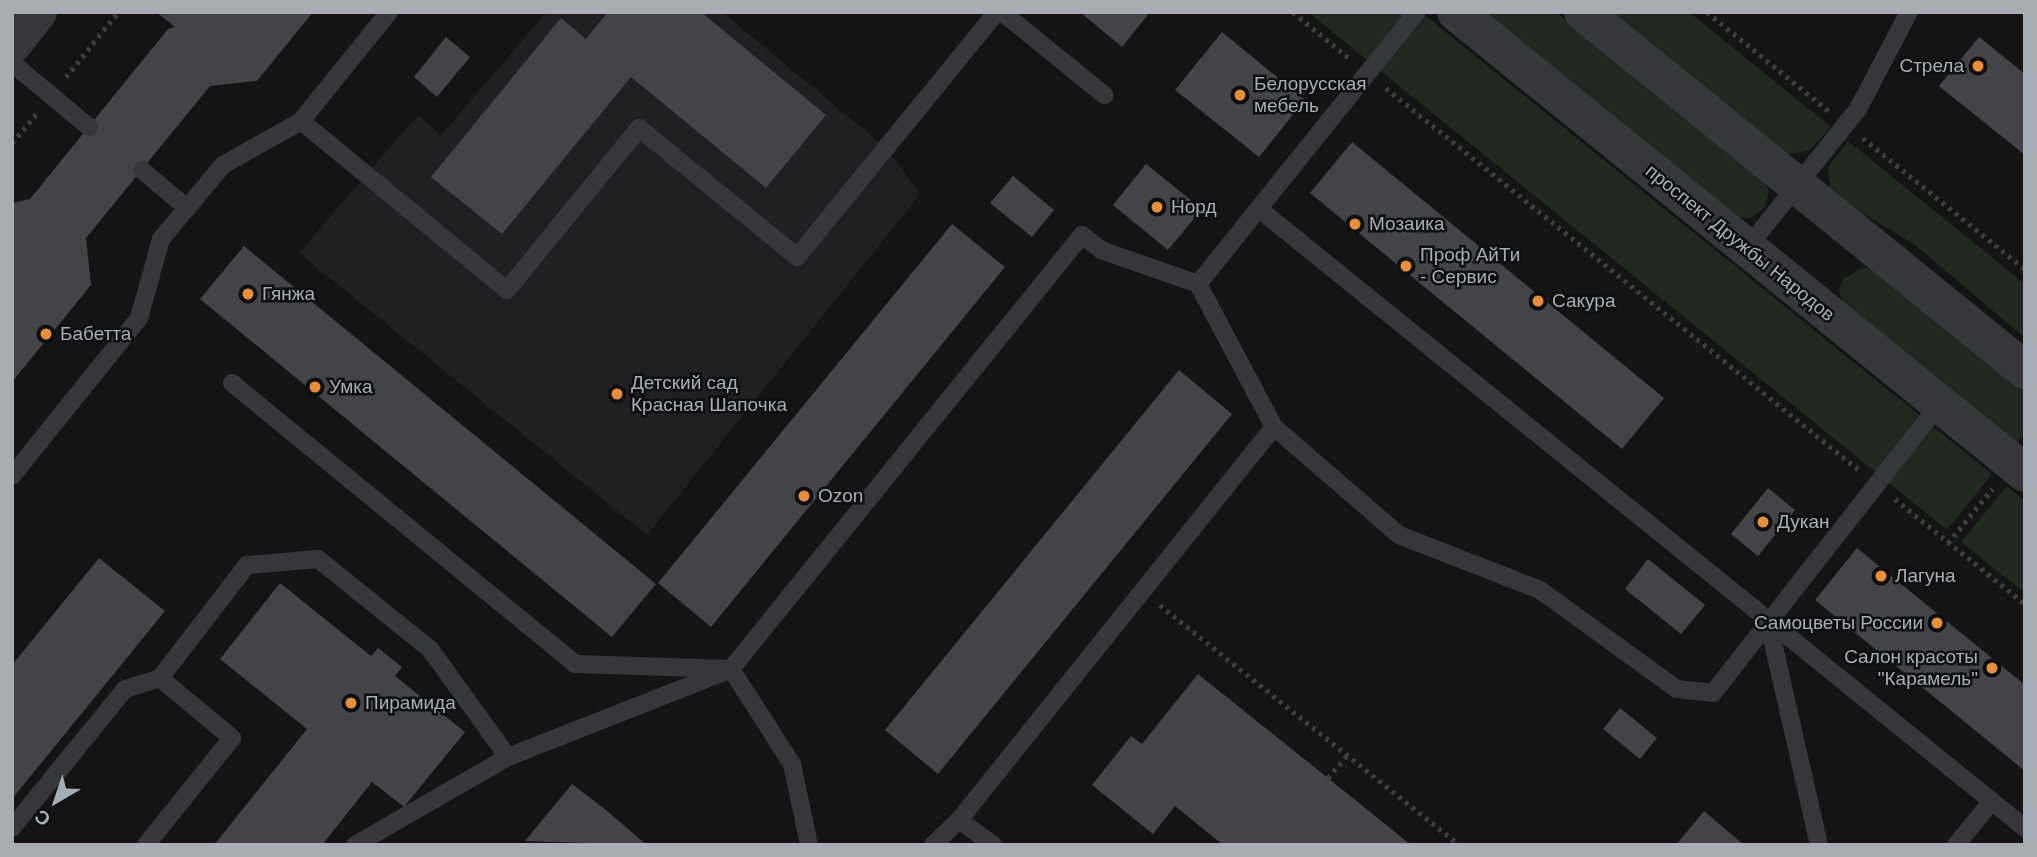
<!DOCTYPE html>
<html>
<head>
<meta charset="utf-8">
<style>
	body { margin:0 }
	#map { position:relative; width:2037px; height:857px; overflow:hidden; background:#141415; font-family:Helvetica,sans-serif }
	div>[style] { position:absolute }
	[style*='--x'] { left:calc(var(--x)*1px); top:calc(var(--y)*1px); width:calc(var(--w)*1px); rotate:calc(var(--a)*1deg) }
	.built>* { inset:0; background:#202022 }
	.green>* { inset:0; background:#202820 }
	.building>* { inset:0; background:#434448 }
	.path>* { height:4.5px; margin-top:-2.25px; transform-origin:0; background:repeating-linear-gradient(90deg,#3b3e41 0 3.5px,transparent 0 8.5px) }
	.service>* { height:18px; margin:-9px; padding:0 9px; transform-origin:9px; border-radius:9px; background:#35373a }
	.tertiary>* { height:38px; margin:-19px; padding:0 19px; transform-origin:19px; border-radius:19px; background:#35373a }
	.dots>* { width:19px; height:19px; translate:-50% -50%; box-sizing:border-box; border:4px solid #0f0f10; border-radius:50% }
	span { translate:-50% -50%; white-space:nowrap; text-align:center; line-height:1.15; -webkit-text-stroke:5px #0f0f10; paint-order:stroke }
	.poi-label { font-size:19px; color:#a6adb5 }
	.right { translate:-100% -50%; text-align:right }
	.left { translate:0 -50%; text-align:left }
	.street-label { font-size:19px; color:#a6adb5 }
	.frame { position:absolute; inset:0; border:14px solid #a6adb5; pointer-events:none }
	.north { position:absolute; left:21px; top:766px; width:70px; height:70px; -webkit-text-stroke:5px #0f0f10; paint-order:stroke; rotate:219deg; font-size:19px; font-weight:700; line-height:28px; text-align:center; color:#a6adb5 }
	.north::after { content:''; display:block; margin:auto; width:24px; height:32px; background:#a6adb5; clip-path:polygon(50% 0,100% 100%,50% 72%,0 100%) }
</style>
</head>
<body>
<div id="map">
	<div class="built">
		<div style="clip-path:polygon(547px 12px,722px 12px,886px 148px,920px 194px,647px 535px,299px 253px,418px 115px,441px 135px)"></div>
	</div>
	<div class="green">
		<div style="clip-path:polygon(1308px 12px,1421px 12px,1992px 474px,1947px 530px)"></div>
		<div style="clip-path:polygon(1484px 12px,1556px 12px,1762px 180px,1769px 190px,1765px 207px,1751px 218px,1739px 218px)"></div>
		<div style="clip-path:polygon(1611px 12px,1689px 12px,1831px 127px,1809px 151px,1788px 154px)"></div>
		<div style="clip-path:polygon(1848px 141px,2025px 284px,2025px 338px,1914px 244px,1852px 207px,1830px 188px,1828px 167px)"></div>
		<div style="clip-path:polygon(1864px 267px,1875px 271px,2025px 392px,2025px 433px,2016px 444px,1842px 301px,1839px 290px,1843px 279px)"></div>
		<div style="clip-path:polygon(2007px 486px,2025px 501px,2025px 593px,1961px 542px)"></div>
	</div>
	<div class="building">
		<div style="clip-path:polygon(156px 12px,313px 12px,257px 81px,210px 86px,86px 238px,91px 285px,12px 382px,12px 203px,30px 199px,168px 29px,175px 27px)"></div>
		<div style="clip-path:polygon(608px 12px,701px 12px,826px 115px,766px 188px,631px 77px,502px 234px,431px 177px,561px 18px,586px 39px)"></div>
		<div style="clip-path:polygon(1080px 12px,1150px 12px,1122px 47px)"></div>
		<div style="clip-path:polygon(1222px 32px,1305px 100px,1259px 157px,1175px 90px)"></div>
		<div style="clip-path:polygon(446px 37px,470px 57px,437px 97px,414px 77px)"></div>
		<div style="clip-path:polygon(1979px 37px,2025px 74px,2025px 155px,1939px 86px)"></div>
		<div style="clip-path:polygon(1352px 142px,1664px 398px,1622px 449px,1310px 193px)"></div>
		<div style="clip-path:polygon(1146px 164px,1202px 209px,1168px 250px,1113px 205px)"></div>
		<div style="clip-path:polygon(1013px 176px,1054px 210px,1032px 237px,990px 203px)"></div>
		<div style="clip-path:polygon(952px 224px,1005px 267px,711px 627px,658px 583px)"></div>
		<div style="clip-path:polygon(244px 246px,656px 584px,612px 637px,200px 299px)"></div>
		<div style="clip-path:polygon(1179px 370px,1232px 414px,938px 774px,885px 730px)"></div>
		<div style="clip-path:polygon(1768px 488px,1795px 510px,1758px 556px,1731px 534px)"></div>
		<div style="clip-path:polygon(1857px 548px,2025px 685px,2025px 771px,1815px 600px)"></div>
		<div style="clip-path:polygon(99px 558px,165px 611px,12px 799px,12px 665px)"></div>
		<div style="clip-path:polygon(1648px 559px,1705px 605px,1681px 634px,1625px 589px)"></div>
		<div style="clip-path:polygon(280px 583px,371px 656px,378px 648px,402px 667px,395px 676px,465px 732px,404px 807px,372px 782px,322px 845px,214px 845px,307px 729px,220px 659px)"></div>
		<div style="clip-path:polygon(1198px 674px,1328px 778px,1411px 845px,1223px 845px,1175px 806px,1153px 834px,1092px 785px,1131px 736px,1142px 744px)"></div>
		<div style="clip-path:polygon(1620px 708px,1657px 738px,1640px 759px,1603px 729px)"></div>
		<div style="clip-path:polygon(572px 784px,606px 810px,647px 845px,525px 841px)"></div>
		<div style="clip-path:polygon(1704px 811px,1744px 845px,1676px 845px)"></div>
	</div>
	<div class="path">
		<div style="--x:1293;--y:12;--w:72;--a:39.4"></div>
		<div style="--x:1707;--y:12;--w:157;--a:39.1"></div>
		<div style="--x:66;--y:77;--w:83;--a:-51.3"></div>
		<div style="--x:1386;--y:88;--w:607;--a:38.91"></div>
		<div style="--x:1863;--y:138;--w:208;--a:39"></div>
		<div style="--x:12;--y:143;--w:38;--a:-50"></div>
		<div style="--x:1895;--y:499;--w:167;--a:38.9"></div>
		<div style="--x:1948;--y:543;--w:70;--a:-50.8"></div>
		<div style="--x:1160;--y:605;--w:384;--a:38.7"></div>
		<div style="--x:1328;--y:778;--w:30;--a:-50"></div>
	</div>
	<div class="service">
		<div style="--x:1002;--y:12;--w:132;--a:39.1"></div>
		<div style="--x:12;--y:63;--w:100;--a:39.7"></div>
		<div style="--x:301;--y:121;--w:266;--a:39.4"></div>
		<div style="--x:507;--y:290;--w:209;--a:-50.8"></div>
		<div style="--x:639;--y:128;--w:204;--a:39.2"></div>
		<div style="--x:797;--y:257;--w:316;--a:-50.8"></div>
		<div style="--x:142;--y:170;--w:59;--a:40.2"></div>
		<div style="--x:187;--y:208;--w:56;--a:-50.1"></div>
		<div style="--x:223;--y:165;--w:90;--a:-29.4"></div>
		<div style="--x:301;--y:121;--w:140;--a:-51.1"></div>
		<div style="--x:1259;--y:209;--w:654;--a:38.92"></div>
		<div style="--x:1747;--y:248;--w:178;--a:-51.4"></div>
		<div style="--x:1858;--y:109;--w:110;--a:-62.3"></div>
		<div style="--x:1198;--y:284;--w:349;--a:-51.2"></div>
		<div style="--x:232;--y:383;--w:443;--a:39.3"></div>
		<div style="--x:575;--y:664;--w:156;--a:1.8"></div>
		<div style="--x:731;--y:669;--w:113;--a:57.3"></div>
		<div style="--x:792;--y:764;--w:83;--a:78.1"></div>
		<div style="--x:12;--y:476;--w:203;--a:-51.2"></div>
		<div style="--x:139;--y:318;--w:82;--a:-74.4"></div>
		<div style="--x:161;--y:239;--w:40;--a:-50"></div>
		<div style="--x:959;--y:820;--w:42;--a:36.3"></div>
		<div style="--x:12;--y:828;--w:179;--a:-50.9"></div>
		<div style="--x:125;--y:689;--w:37;--a:-17"></div>
		<div style="--x:160;--y:678;--w:143;--a:-52.4"></div>
		<div style="--x:247;--y:565;--w:71;--a:-4.8"></div>
		<div style="--x:318;--y:559;--w:144;--a:38.8"></div>
		<div style="--x:430;--y:649;--w:133;--a:54.2"></div>
		<div style="--x:146;--y:845;--w:137;--a:-51.2"></div>
		<div style="--x:232;--y:738;--w:94;--a:-140.2"></div>
		<div style="--x:355;--y:845;--w:177;--a:-29.9"></div>
		<div style="--x:508;--y:757;--w:240;--a:-21.5"></div>
		<div style="--x:731;--y:669;--w:558;--a:-51.04"></div>
		<div style="--x:1082;--y:235;--w:24;--a:38"></div>
		<div style="--x:1101;--y:250;--w:103;--a:19.3"></div>
		<div style="--x:1198;--y:284;--w:162;--a:62"></div>
		<div style="--x:1274;--y:427;--w:165;--a:40.8"></div>
		<div style="--x:1399;--y:535;--w:151;--a:21.3"></div>
		<div style="--x:1540;--y:590;--w:169;--a:35.9"></div>
		<div style="--x:1677;--y:689;--w:36;--a:6"></div>
		<div style="--x:1713;--y:693;--w:367;--a:-51.9"></div>
		<div style="--x:933;--y:845;--w:36;--a:-44"></div>
		<div style="--x:959;--y:820;--w:504;--a:-51.29"></div>
		<div style="--x:1819;--y:845;--w:231;--a:-102.8"></div>
		<div style="--x:1768;--y:620;--w:331;--a:39"></div>
		<div style="--x:1956;--y:845;--w:57;--a:-50.7"></div>
	</div>
	<div class="tertiary">
		<div style="--x:1456;--y:12;--w:732;--a:39.01"></div>
		<div style="--x:1583;--y:12;--w:569;--a:39.01"></div>
		<div style="--x:12;--y:45;--w:42;--a:-51.8"></div>
	</div>
	<div class="dots">
		<div style="left:1978px;top:66px;background:#e58f3b"></div>
		<div style="left:1240px;top:95px;background:#e58f3b"></div>
		<div style="left:1157px;top:207px;background:#e58f3b"></div>
		<div style="left:1355px;top:224px;background:#e58f3b"></div>
		<div style="left:1406px;top:266px;background:#e58f3b"></div>
		<div style="left:248px;top:294px;background:#e58f3b"></div>
		<div style="left:1538px;top:301px;background:#e58f3b"></div>
		<div style="left:46px;top:334px;background:#e58f3b"></div>
		<div style="left:315px;top:387px;background:#e58f3b"></div>
		<div style="left:617px;top:394px;background:#e58f3b"></div>
		<div style="left:804px;top:496px;background:#e58f3b"></div>
		<div style="left:1763px;top:522px;background:#e58f3b"></div>
		<div style="left:1881px;top:576px;background:#e58f3b"></div>
		<div style="left:1937px;top:623px;background:#e58f3b"></div>
		<div style="left:1992px;top:668px;background:#e58f3b"></div>
		<div style="left:351px;top:703px;background:#e58f3b"></div>
	</div>
	<div class="poi-label">
		<span class="right" style="left:1964px;top:66px">Стрела</span>
		<span class="left" style="left:1254px;top:95px">Белорусская<br>мебель</span>
		<span class="left" style="left:1171px;top:207px">Норд</span>
		<span class="left" style="left:1369px;top:224px">Мозаика</span>
		<span class="left" style="left:1420px;top:266px">Проф АйТи<br>- Сервис</span>
		<span class="left" style="left:262px;top:294px">Гянжа</span>
		<span class="left" style="left:1552px;top:301px">Сакура</span>
		<span class="left" style="left:60px;top:334px">Бабетта</span>
		<span class="left" style="left:631px;top:394px">Детский сад<br>Красная Шапочка</span>
		<span class="left" style="left:329px;top:387px">Умка</span>
		<span class="left" style="left:818px;top:496px">Ozon</span>
		<span class="left" style="left:1777px;top:522px">Дукан</span>
		<span class="left" style="left:1895px;top:576px">Лагуна</span>
		<span class="right" style="left:1923px;top:623px">Самоцветы России</span>
		<span class="right" style="left:1978px;top:668px">Салон красоты<br>"Карамель"</span>
		<span class="left" style="left:365px;top:703px">Пирамида</span>
	</div>
	<div class="street-label">
		<span style="left:1740px;top:243px;rotate:39deg">проспект Дружбы Народов</span>
	</div>
	<div class="frame"></div>
	<div class="north">С</div>
</div>
</body>
</html>
